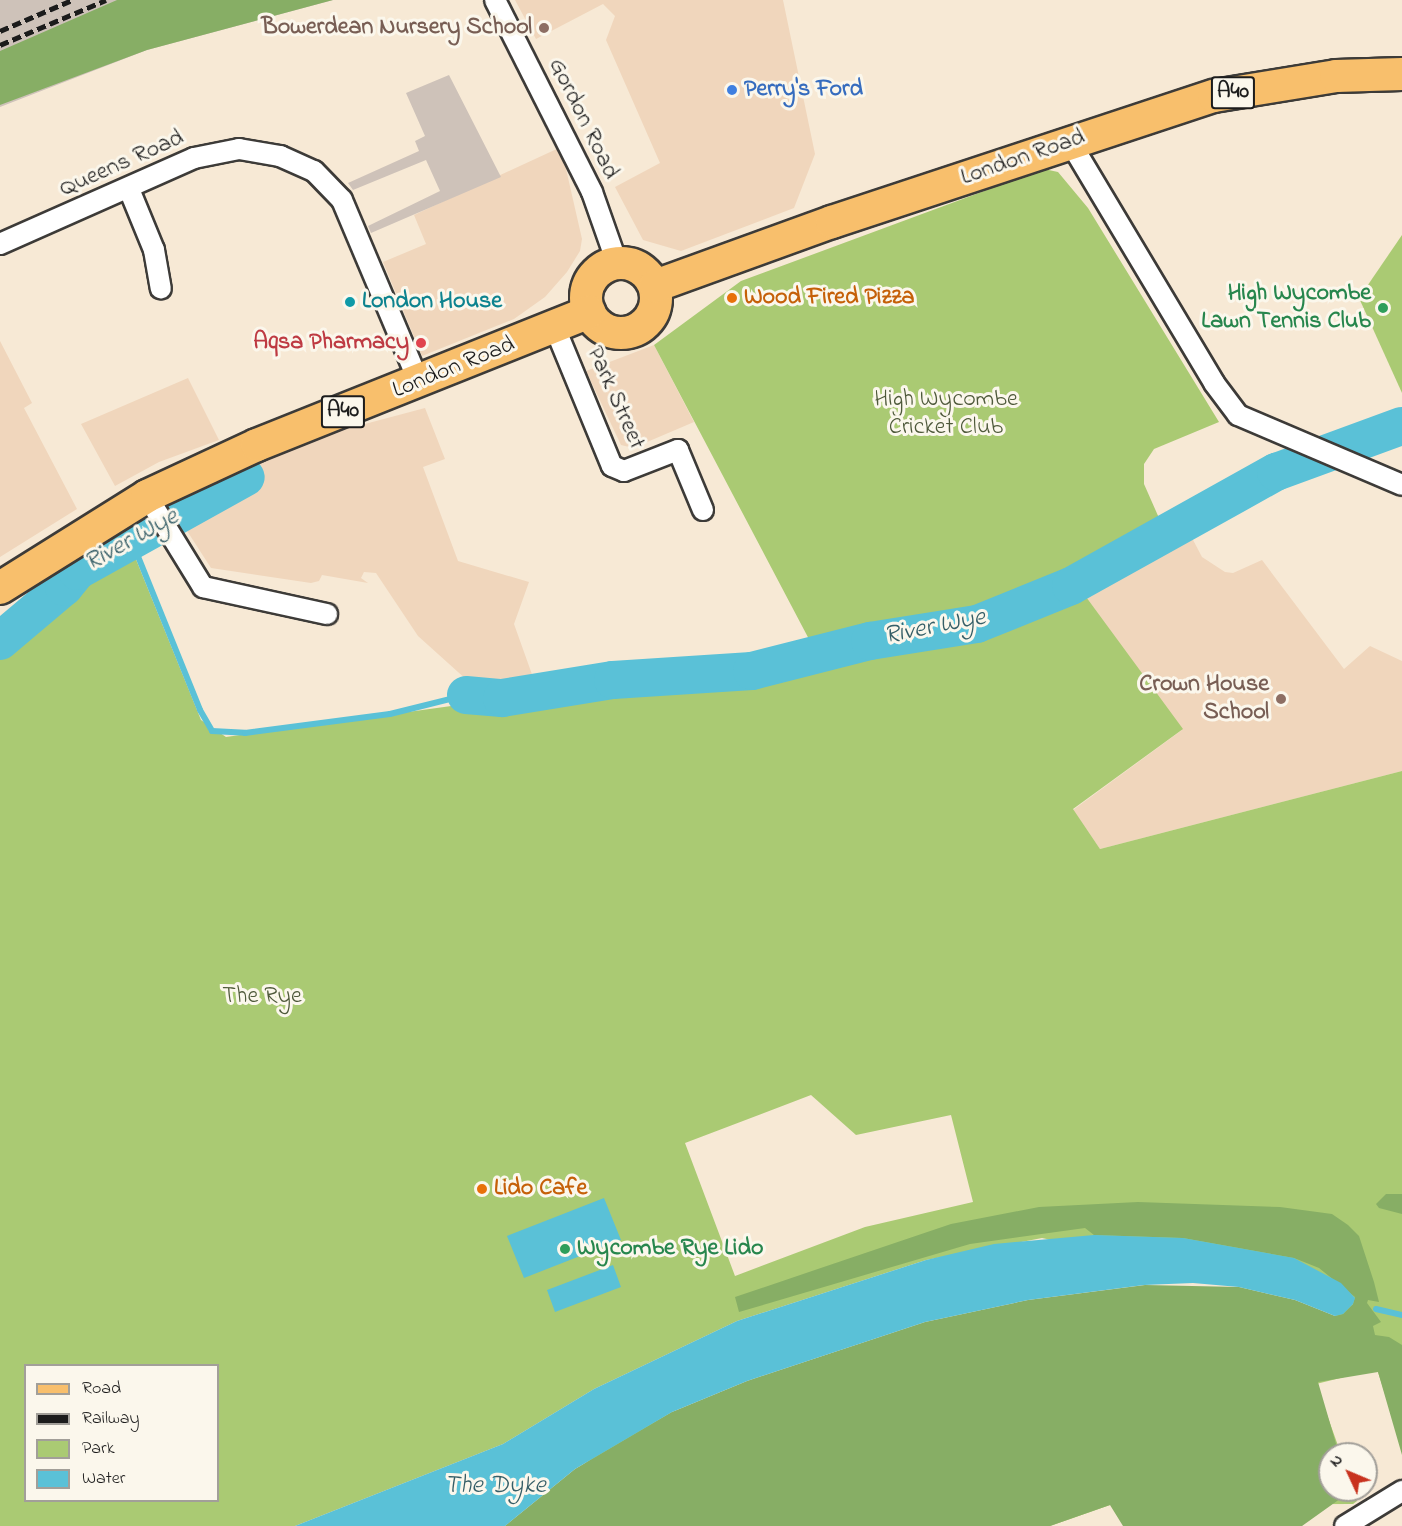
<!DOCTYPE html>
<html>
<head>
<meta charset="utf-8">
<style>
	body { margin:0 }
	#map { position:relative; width:1402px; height:1526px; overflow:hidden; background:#f7e9d5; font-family:"Indie Flower",sans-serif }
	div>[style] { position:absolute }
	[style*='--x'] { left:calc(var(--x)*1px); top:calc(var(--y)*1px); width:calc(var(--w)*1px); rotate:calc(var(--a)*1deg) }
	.built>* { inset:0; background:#f0d6bc }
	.industrial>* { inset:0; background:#cec2b9 }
	.green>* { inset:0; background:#aaca73 }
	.forest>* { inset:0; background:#87ae65 }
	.water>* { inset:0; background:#5ac1d7 }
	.stream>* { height:6px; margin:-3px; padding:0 3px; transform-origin:3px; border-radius:3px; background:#5ac1d7 }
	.river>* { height:38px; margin:-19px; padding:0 19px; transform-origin:19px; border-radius:19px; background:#5ac1d7 }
	.roads { filter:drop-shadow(2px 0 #3d3b38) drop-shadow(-2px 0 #3d3b38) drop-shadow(0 2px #3d3b38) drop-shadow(0 -2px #3d3b38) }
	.minor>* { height:20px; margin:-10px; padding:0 10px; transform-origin:10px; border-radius:10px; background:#fff }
	.primary>* { height:32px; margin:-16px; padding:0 16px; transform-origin:16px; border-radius:16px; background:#f8bf6c }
	.primary>.ring { margin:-16px; padding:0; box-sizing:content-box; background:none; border:32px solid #f8bf6c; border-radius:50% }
	.rail>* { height:4.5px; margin-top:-2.25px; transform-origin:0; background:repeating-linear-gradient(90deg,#1c1c1c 0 9px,transparent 0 13.5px) }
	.dots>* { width:16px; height:16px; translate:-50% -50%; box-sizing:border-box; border:3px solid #fbf7ec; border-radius:50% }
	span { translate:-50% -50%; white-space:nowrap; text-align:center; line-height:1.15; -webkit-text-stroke:6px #fbf7ec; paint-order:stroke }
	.shield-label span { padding:2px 4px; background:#fbf7ec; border:2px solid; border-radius:4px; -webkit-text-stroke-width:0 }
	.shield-label { font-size:22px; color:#1c1c1c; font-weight:700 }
	.education-label { font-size:24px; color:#785e54; font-weight:700 }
	.right { translate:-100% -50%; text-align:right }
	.shop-label { font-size:24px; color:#366cbe; font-weight:700 }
	.left { translate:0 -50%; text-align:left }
	.street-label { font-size:24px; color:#1c1c1c }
	.leisure-label { font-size:24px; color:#27864d; font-weight:700 }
	.food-label { font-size:24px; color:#c56008; font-weight:700 }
	.culture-label { font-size:24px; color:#0d838f; font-weight:700 }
	.health-label { font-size:24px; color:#be3a42; font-weight:700 }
	.park-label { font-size:24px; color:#4e593a }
	.water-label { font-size:26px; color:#355e67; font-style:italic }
	.legend { position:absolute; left:24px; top:1364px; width:195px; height:138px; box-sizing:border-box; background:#fbf7ec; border:2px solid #a29f99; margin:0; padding:8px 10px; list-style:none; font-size:18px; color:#1c1c1c }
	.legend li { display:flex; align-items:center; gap:12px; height:30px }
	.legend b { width:30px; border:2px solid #a29f99 }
	.north { position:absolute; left:1318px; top:1442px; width:60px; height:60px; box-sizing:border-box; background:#fbf7ec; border:2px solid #a29f99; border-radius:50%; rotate:314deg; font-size:16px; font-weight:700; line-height:24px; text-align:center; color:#1c1c1c }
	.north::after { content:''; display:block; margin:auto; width:21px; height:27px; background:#c8321e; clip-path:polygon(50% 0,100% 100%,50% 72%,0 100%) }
</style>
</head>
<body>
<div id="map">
	<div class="built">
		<div style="clip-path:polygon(515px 0,783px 0,815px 154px,794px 208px,681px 251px,643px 240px,615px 187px,660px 163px,606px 40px,615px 16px,603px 4px,536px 39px)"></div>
		<div style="clip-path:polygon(561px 147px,582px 239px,580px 251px,567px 272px,545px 297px,514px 319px,422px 356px,383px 262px,426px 244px,414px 215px)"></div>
		<div style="clip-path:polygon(0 341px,32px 403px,24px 408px,77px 509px,0 557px)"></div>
		<div style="clip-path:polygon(654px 345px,694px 422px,633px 448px,621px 445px,586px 371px)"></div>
		<div style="clip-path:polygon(188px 378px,219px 440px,159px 462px,115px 486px,81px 424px)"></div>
		<div style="clip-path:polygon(425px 408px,445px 459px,423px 467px,458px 561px,529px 582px,514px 624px,534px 680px,497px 687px,468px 681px,418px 636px,376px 573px,364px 572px,361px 578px,368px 583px,322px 575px,319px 581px,311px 583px,211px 568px,169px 503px,316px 437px)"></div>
		<div style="clip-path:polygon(1183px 536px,1191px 536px,1202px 557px,1225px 572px,1233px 573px,1262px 560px,1344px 669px,1370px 646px,1402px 661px,1402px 771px,1100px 849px,1073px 810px,1182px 730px,1081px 590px,1165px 542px)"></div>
	</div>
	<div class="industrial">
		<div style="clip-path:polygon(0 0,333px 0,147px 50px,0 107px)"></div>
		<div style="clip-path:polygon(449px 75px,501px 177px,371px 233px,368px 226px,440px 191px,426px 160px,353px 190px,348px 183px,419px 151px,415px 141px,425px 136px,406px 93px)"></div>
	</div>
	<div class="green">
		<div style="clip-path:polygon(1044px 169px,1058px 172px,1088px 208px,1219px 422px,1154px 449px,1144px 464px,1144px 484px,1159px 518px,1065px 575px,1021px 597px,977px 611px,909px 619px,909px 622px,811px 643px,654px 345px,741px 281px)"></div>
		<div style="clip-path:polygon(1402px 235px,1402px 393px,1359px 298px)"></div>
		<div style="clip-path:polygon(evenodd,133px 552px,201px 720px,226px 737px,473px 703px,476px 709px,531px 705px,548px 697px,774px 676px,856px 652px,916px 646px,1010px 625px,1081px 590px,1183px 729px,1073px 809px,1100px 849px,1402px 771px,1402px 1447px,1377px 1369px,1316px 1384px,1341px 1454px,1330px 1454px,1330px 1490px,1354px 1490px,1357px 1501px,1353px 1504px,1110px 1505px,1050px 1526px,505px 1526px,597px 1454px,672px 1412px,1335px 1316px,1353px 1304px,1042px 1238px,926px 1260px,737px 1321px,594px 1389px,503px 1444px,295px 1526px,0 1526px,0 643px,56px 595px,133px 552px,811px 1095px,856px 1135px,951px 1115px,973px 1202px,865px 1227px,735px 1276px,685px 1143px,811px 1095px,133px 552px,26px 1366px,218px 1366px,218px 1500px,26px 1500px,26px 1366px)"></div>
	</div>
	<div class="forest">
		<div style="clip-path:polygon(117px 0,333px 0,147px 50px,0 105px,0 51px)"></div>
		<div style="clip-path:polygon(1386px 1194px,1402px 1194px,1402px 1214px,1379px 1208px,1376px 1204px)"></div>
		<div style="clip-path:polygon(1138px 1202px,1280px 1207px,1332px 1214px,1348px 1225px,1359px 1236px,1374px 1282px,1379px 1302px,1368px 1300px,1367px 1303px,1381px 1322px,1373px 1326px,1375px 1335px,1389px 1337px,1402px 1345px,1402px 1455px,1378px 1372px,1318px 1382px,1339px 1454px,1330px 1454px,1330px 1490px,1351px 1491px,1302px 1526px,1123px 1526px,1110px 1505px,1050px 1526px,505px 1526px,575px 1469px,672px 1412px,747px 1381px,925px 1322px,1028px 1300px,1145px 1285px,1239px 1287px,1295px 1300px,1335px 1316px,1343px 1314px,1353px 1304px,1355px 1297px,1319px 1268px,1294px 1258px,1183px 1238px,1094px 1235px,1085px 1228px,970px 1244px,739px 1312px,735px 1297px,951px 1224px,1039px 1207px)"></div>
	</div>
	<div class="water">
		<div style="clip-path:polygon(604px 1198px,621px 1240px,524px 1278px,507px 1236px)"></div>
		<div style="clip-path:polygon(1094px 1235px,1183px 1238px,1294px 1258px,1341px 1283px,1355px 1298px,1353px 1304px,1343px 1314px,1335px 1316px,1295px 1300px,1239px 1287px,1193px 1283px,1144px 1285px,1028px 1300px,925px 1322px,747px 1381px,672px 1412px,575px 1469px,505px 1526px,295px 1526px,503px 1444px,594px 1389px,737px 1321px,926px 1260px,994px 1244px)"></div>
		<div style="clip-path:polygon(613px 1265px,621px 1287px,555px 1312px,547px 1290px)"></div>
	</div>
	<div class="stream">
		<div style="--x:131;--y:539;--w:184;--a:68"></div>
		<div style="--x:200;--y:710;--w:24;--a:60"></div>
		<div style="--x:212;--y:731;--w:33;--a:3"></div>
		<div style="--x:245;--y:733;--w:146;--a:-7.5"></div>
		<div style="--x:390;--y:714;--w:78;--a:-14"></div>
		<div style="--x:1376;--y:1309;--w:27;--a:13"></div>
	</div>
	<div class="river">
		<div style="--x:0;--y:641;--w:84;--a:-40.2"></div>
		<div style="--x:64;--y:587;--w:21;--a:-51"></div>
		<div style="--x:77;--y:571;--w:193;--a:-29.1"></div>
		<div style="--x:466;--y:695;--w:36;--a:5"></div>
		<div style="--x:502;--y:698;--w:112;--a:-9.2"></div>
		<div style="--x:613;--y:680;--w:139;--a:-3.7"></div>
		<div style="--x:752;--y:671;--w:122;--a:-14.3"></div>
		<div style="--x:870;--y:641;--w:108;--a:-9"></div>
		<div style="--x:977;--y:624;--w:101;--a:-22"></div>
		<div style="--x:1071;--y:586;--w:235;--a:-29.1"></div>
		<div style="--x:1276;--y:472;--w:134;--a:-20.1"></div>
	</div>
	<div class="roads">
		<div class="minor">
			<div style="--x:495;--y:0;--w:215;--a:63.2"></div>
			<div style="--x:592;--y:192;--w:75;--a:70.6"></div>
			<div style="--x:1070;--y:142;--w:281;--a:59.1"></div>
			<div style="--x:1214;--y:383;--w:40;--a:53"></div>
			<div style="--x:1238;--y:415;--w:178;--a:23.1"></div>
			<div style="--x:129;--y:189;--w:66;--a:67.7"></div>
			<div style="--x:154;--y:250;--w:39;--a:80"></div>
			<div style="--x:0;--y:244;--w:212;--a:-23.9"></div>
			<div style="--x:194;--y:158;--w:46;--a:-11.3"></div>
			<div style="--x:239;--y:149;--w:42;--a:9.7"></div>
			<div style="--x:280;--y:156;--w:37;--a:24"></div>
			<div style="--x:314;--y:171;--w:40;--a:46"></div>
			<div style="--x:342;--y:200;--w:198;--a:67.1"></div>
			<div style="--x:555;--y:328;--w:149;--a:67.6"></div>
			<div style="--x:612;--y:466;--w:13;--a:23"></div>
			<div style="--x:624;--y:471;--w:58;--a:-21.3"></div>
			<div style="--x:678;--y:450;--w:65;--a:67.4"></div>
			<div style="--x:147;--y:496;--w:107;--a:58.4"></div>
			<div style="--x:203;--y:587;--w:127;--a:12.3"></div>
			<div style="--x:1345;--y:1526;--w:67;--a:-31.6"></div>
		</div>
		<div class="primary">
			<div class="ring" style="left:586px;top:263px;width:38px;height:38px"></div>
			<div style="--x:655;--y:286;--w:188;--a:-19.9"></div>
			<div style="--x:832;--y:222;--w:402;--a:-18.3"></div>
			<div style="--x:1214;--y:96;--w:124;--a:-9.3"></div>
			<div style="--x:1336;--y:76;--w:66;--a:-1.7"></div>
			<div style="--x:0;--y:588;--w:173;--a:-32"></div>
			<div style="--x:147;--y:496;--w:121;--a:-24.9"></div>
			<div style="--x:257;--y:445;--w:358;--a:-21.8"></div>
		</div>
	</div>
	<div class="rail">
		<div style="--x:0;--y:31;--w:78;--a:-23.3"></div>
		<div style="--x:0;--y:45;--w:115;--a:-23"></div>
	</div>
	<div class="dots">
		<div style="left:544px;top:28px;background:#8d6e63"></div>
		<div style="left:732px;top:90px;background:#3f7fe0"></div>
		<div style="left:732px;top:298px;background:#e8710a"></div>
		<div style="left:350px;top:302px;background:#0f9aa8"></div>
		<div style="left:1383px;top:308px;background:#2e9e5b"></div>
		<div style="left:421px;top:343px;background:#e0444e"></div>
		<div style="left:1281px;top:699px;background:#8d6e63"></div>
		<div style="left:482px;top:1189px;background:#e8710a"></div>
		<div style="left:565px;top:1249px;background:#2e9e5b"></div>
	</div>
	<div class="shield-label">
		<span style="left:1233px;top:93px">A40</span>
		<span style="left:343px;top:412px">A40</span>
	</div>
	<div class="education-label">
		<span class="right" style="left:532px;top:28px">Bowerdean Nursery School</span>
		<span class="right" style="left:1269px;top:699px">Crown House<br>School</span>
	</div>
	<div class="shop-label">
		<span class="left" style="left:744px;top:90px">Perry's Ford</span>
	</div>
	<div class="street-label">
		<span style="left:583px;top:119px;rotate:64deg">Gordon Road</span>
		<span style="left:1023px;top:158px;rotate:-19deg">London Road</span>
		<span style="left:122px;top:164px;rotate:-24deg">Queens Road</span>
		<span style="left:454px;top:368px;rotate:-22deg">London Road</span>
		<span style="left:615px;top:398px;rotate:66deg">Park Street</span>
	</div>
	<div class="leisure-label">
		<span class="right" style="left:1371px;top:308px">High Wycombe<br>Lawn Tennis Club</span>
		<span class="left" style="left:577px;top:1249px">Wycombe Rye Lido</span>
	</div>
	<div class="food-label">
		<span class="left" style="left:744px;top:298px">Wood Fired Pizza</span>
		<span class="left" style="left:494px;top:1189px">Lido Cafe</span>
	</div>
	<div class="culture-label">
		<span class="left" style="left:362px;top:302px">London House</span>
	</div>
	<div class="health-label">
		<span class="right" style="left:409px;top:343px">Aqsa Pharmacy</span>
	</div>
	<div class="park-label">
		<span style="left:946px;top:414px">High Wycombe<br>Cricket Club</span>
		<span style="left:262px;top:997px">The Rye</span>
	</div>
	<div class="water-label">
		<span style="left:132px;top:541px;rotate:-29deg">River Wye</span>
		<span style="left:935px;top:628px;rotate:-11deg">River Wye</span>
		<span style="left:495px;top:1487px">The Dyke</span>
	</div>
	<ul class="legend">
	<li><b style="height:8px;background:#f8bf6c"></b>Road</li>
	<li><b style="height:8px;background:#1c1c1c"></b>Railway</li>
	<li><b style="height:16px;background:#aaca73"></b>Park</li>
	<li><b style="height:16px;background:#5ac1d7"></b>Water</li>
	</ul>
	<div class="north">N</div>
</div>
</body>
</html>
